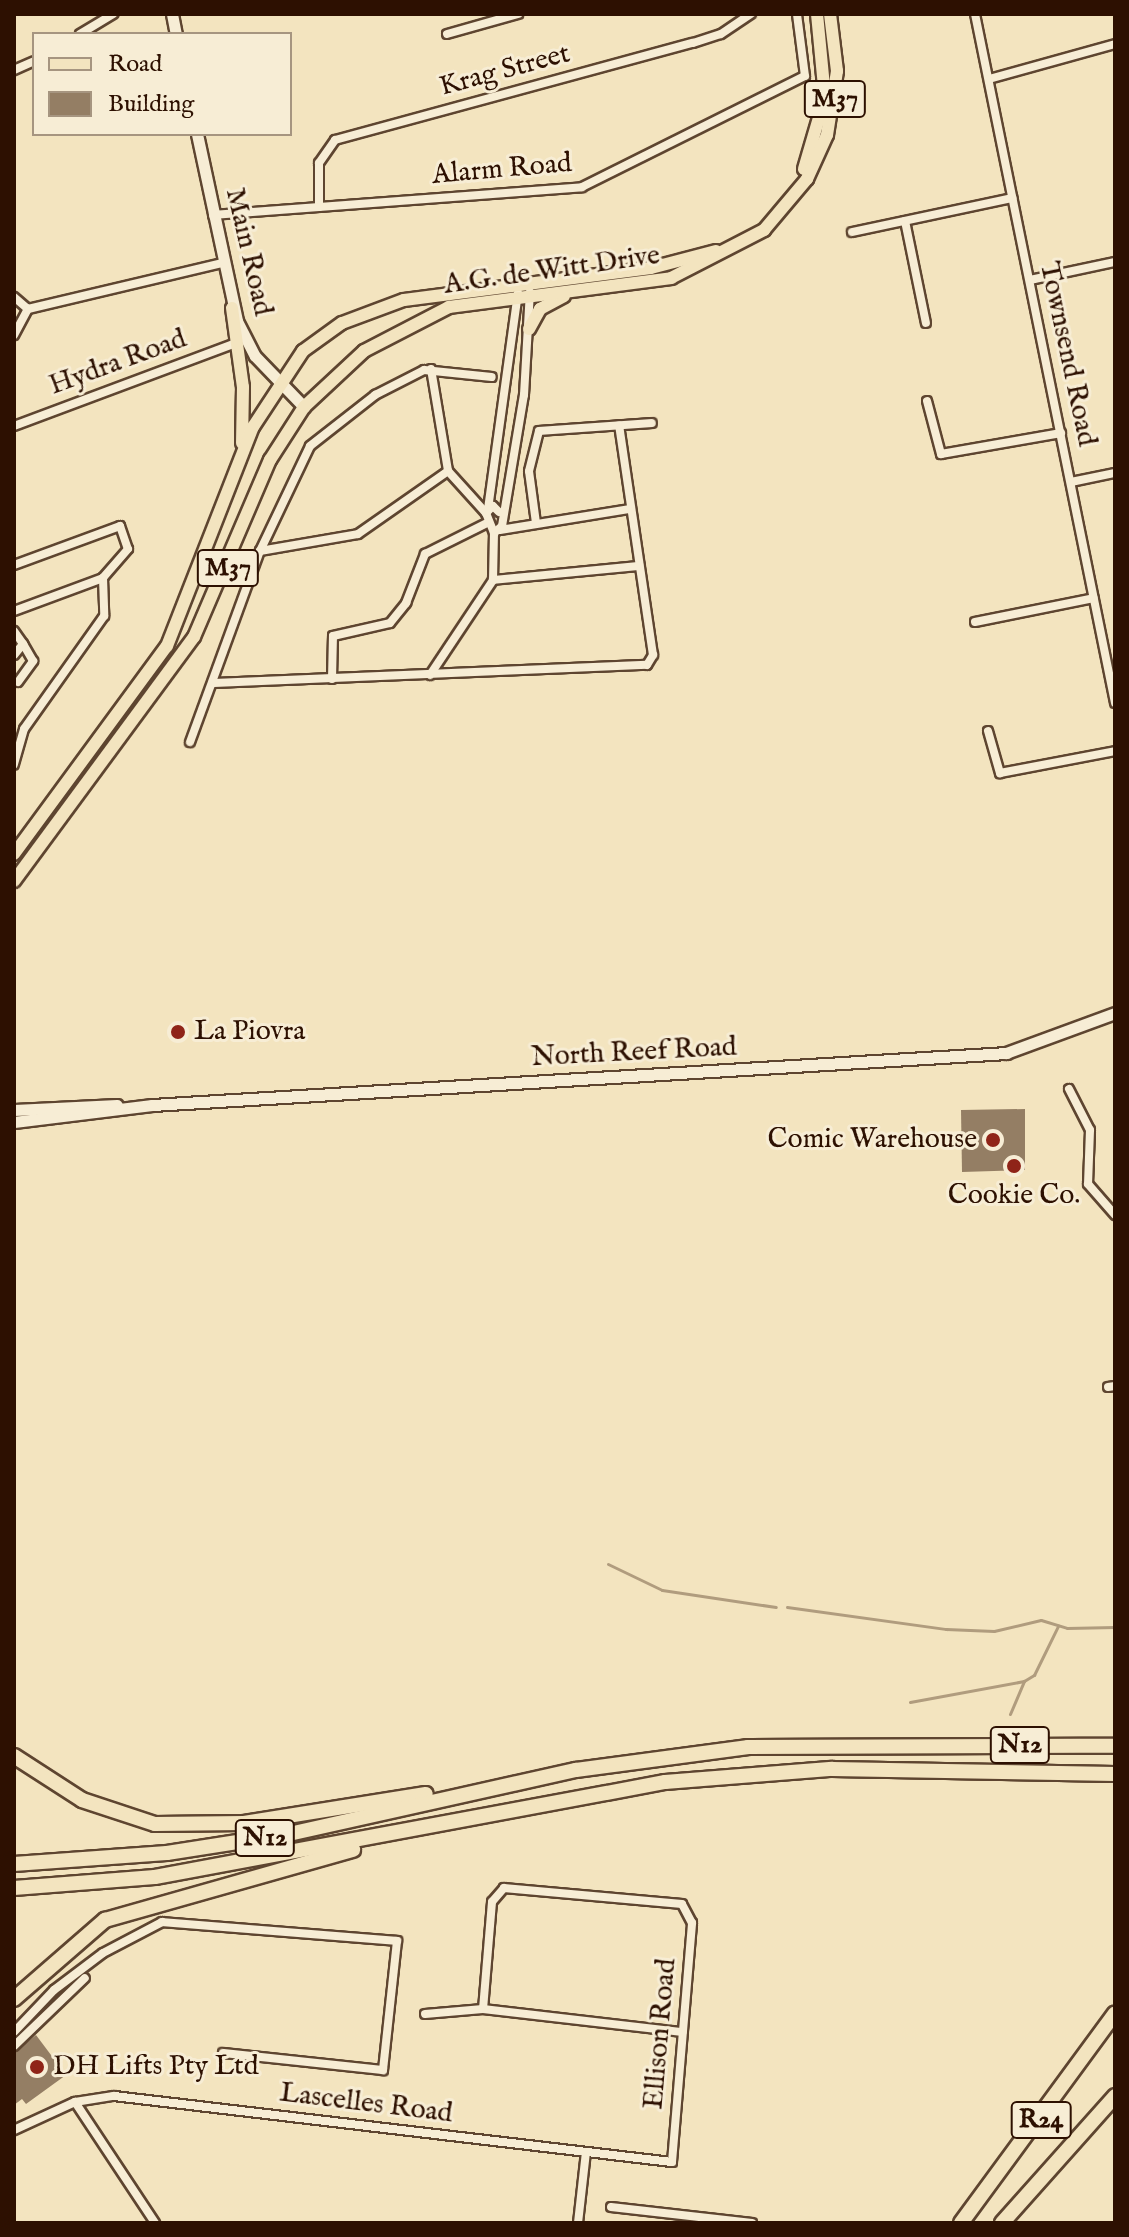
<!DOCTYPE html>
<html>
<head>
<meta charset="utf-8">
<style>
	body { margin:0 }
	#map { position:relative; width:1129px; height:2237px; overflow:hidden; background:#f3e4bf; font-family:"IM FELL English",serif }
	div>[style] { position:absolute }
	[style*='--x'] { left:calc(var(--x)*1px); top:calc(var(--y)*1px); width:calc(var(--w)*1px); rotate:calc(var(--a)*1deg) }
	.stream>* { height:3px; margin:-1.5px; padding:0 1.5px; transform-origin:1.5px; border-radius:1.5px; background:#b09c7e }
	.building>* { inset:0; background:#947e64 }
	.roads { filter:drop-shadow(2px 0 #5e4530) drop-shadow(-2px 0 #5e4530) drop-shadow(0 2px #5e4530) drop-shadow(0 -2px #5e4530) }
	.street>* { height:8px; margin:-4px; padding:0 4px; transform-origin:4px; border-radius:4px; background:#f7edd5 }
	.secondary>* { height:11px; margin:-5.5px; padding:0 5.5px; transform-origin:5.5px; border-radius:5.5px; background:#f7edd5 }
	.primary>* { height:12px; margin:-6px; padding:0 6px; transform-origin:6px; border-radius:6px; background:#f3e4bf }
	.highway>* { height:14px; margin:-7px; padding:0 7px; transform-origin:7px; border-radius:7px; background:#f3e4bf }
	.dots>* { width:22px; height:22px; translate:-50% -50%; box-sizing:border-box; border:4px solid #f7edd5; border-radius:50% }
	span { translate:-50% -50%; white-space:nowrap; text-align:center; line-height:1.15; -webkit-text-stroke:6px #f7edd5; paint-order:stroke }
	.shield-label span { padding:2px 6px; background:#f7edd5; border:2px solid; border-radius:6px; -webkit-text-stroke-width:0 }
	.shield-label { font-size:26px; color:#2d1001; font-weight:700 }
	.street-label { font-size:28px; color:#2d1001 }
	.poi-label { font-size:28px; color:#2d1001 }
	.left { translate:0 -50%; text-align:left }
	.right { translate:-100% -50%; text-align:right }
	.frame { position:absolute; inset:0; border:16px solid #2d1001; pointer-events:none }
	.legend { position:absolute; left:32px; top:32px; width:260px; height:104px; box-sizing:border-box; background:#f7edd5; border:2px solid #a69580; margin:0; padding:10px 14px; list-style:none; font-size:24px; color:#2d1001 }
	.legend li { display:flex; align-items:center; gap:16px; height:40px }
	.legend b { width:40px; border:2px solid #a69580 }
</style>
</head>
<body>
<div id="map">
	<div class="stream">
		<div style="--x:608;--y:1564;--w:60;--a:25.7"></div>
		<div style="--x:662;--y:1590;--w:115;--a:8.5"></div>
		<div style="--x:787;--y:1607;--w:161;--a:7.9"></div>
		<div style="--x:946;--y:1629;--w:48;--a:2.4"></div>
		<div style="--x:994;--y:1631;--w:48;--a:-13.2"></div>
		<div style="--x:1041;--y:1620;--w:27;--a:17"></div>
		<div style="--x:1067;--y:1628;--w:48;--a:-1.2"></div>
		<div style="--x:910;--y:1702;--w:116;--a:-10.4"></div>
		<div style="--x:1024;--y:1681;--w:12;--a:-31"></div>
		<div style="--x:1034;--y:1675;--w:55;--a:-63.9"></div>
		<div style="--x:1010;--y:1714;--w:36;--a:-67"></div>
	</div>
	<div class="building">
		<div style="clip-path:polygon(1025px 1109px,1025px 1170px,962px 1172px,961px 1110px)"></div>
		<div style="clip-path:polygon(36px 2035px,66px 2075px,26px 2104px,22px 2099px,14px 2105px,14px 2053px)"></div>
	</div>
	<div class="roads">
		<div class="street">
			<div style="--x:975;--y:14;--w:703;--a:78.51"></div>
			<div style="--x:80;--y:34;--w:39;--a:-31"></div>
			<div style="--x:447;--y:34;--w:74;--a:-15.7"></div>
			<div style="--x:14;--y:70;--w:22;--a:-24"></div>
			<div style="--x:989;--y:79;--w:131;--a:-15.5"></div>
			<div style="--x:319;--y:207;--w:44;--a:-90"></div>
			<div style="--x:319;--y:163;--w:28;--a:-55"></div>
			<div style="--x:335;--y:140;--w:371;--a:-15.2"></div>
			<div style="--x:693;--y:43;--w:29;--a:-18"></div>
			<div style="--x:721;--y:34;--w:36;--a:-34"></div>
			<div style="--x:213;--y:215;--w:370;--a:-4.3"></div>
			<div style="--x:582;--y:187;--w:249;--a:-26.5"></div>
			<div style="--x:805;--y:76;--w:63;--a:-97.4"></div>
			<div style="--x:905;--y:221;--w:104;--a:78.4"></div>
			<div style="--x:852;--y:232;--w:164;--a:-12"></div>
			<div style="--x:1030;--y:280;--w:87;--a:-12"></div>
			<div style="--x:14;--y:297;--w:18;--a:41"></div>
			<div style="--x:28;--y:309;--w:199;--a:-13.3"></div>
			<div style="--x:14;--y:335;--w:30;--a:-62"></div>
			<div style="--x:431;--y:369;--w:103;--a:80.5"></div>
			<div style="--x:448;--y:471;--w:57;--a:47.9"></div>
			<div style="--x:927;--y:401;--w:55;--a:75.2"></div>
			<div style="--x:941;--y:454;--w:122;--a:-9.9"></div>
			<div style="--x:14;--y:426;--w:237;--a:-20.5"></div>
			<div style="--x:1071;--y:482;--w:45;--a:-11.6"></div>
			<div style="--x:488;--y:509;--w:218;--a:-82.1"></div>
			<div style="--x:499;--y:512;--w:8;--a:-135"></div>
			<div style="--x:493;--y:506;--w:10;--a:135"></div>
			<div style="--x:486;--y:513;--w:22;--a:68"></div>
			<div style="--x:494;--y:533;--w:11;--a:-41"></div>
			<div style="--x:502;--y:526;--w:133;--a:-80.5"></div>
			<div style="--x:524;--y:395;--w:103;--a:-86.7"></div>
			<div style="--x:536;--y:523;--w:52;--a:-97.7"></div>
			<div style="--x:529;--y:471;--w:41;--a:-76"></div>
			<div style="--x:539;--y:431;--w:113;--a:-4"></div>
			<div style="--x:500;--y:530;--w:132;--a:-9.2"></div>
			<div style="--x:260;--y:551;--w:99;--a:-9.8"></div>
			<div style="--x:358;--y:534;--w:110;--a:-35"></div>
			<div style="--x:14;--y:565;--w:113;--a:-20.2"></div>
			<div style="--x:120;--y:526;--w:24;--a:71"></div>
			<div style="--x:128;--y:549;--w:38;--a:131"></div>
			<div style="--x:493;--y:580;--w:47;--a:-88.8"></div>
			<div style="--x:14;--y:611;--w:95;--a:-20.3"></div>
			<div style="--x:103;--y:578;--w:38;--a:88"></div>
			<div style="--x:104;--y:616;--w:138;--a:125.3"></div>
			<div style="--x:24;--y:729;--w:37;--a:106"></div>
			<div style="--x:975;--y:622;--w:121;--a:-11.4"></div>
			<div style="--x:14;--y:631;--w:16;--a:55"></div>
			<div style="--x:23;--y:644;--w:14;--a:129"></div>
			<div style="--x:430;--y:675;--w:114;--a:-56.4"></div>
			<div style="--x:493;--y:580;--w:147;--a:-5.5"></div>
			<div style="--x:332;--y:679;--w:43;--a:-88.7"></div>
			<div style="--x:333;--y:636;--w:58;--a:-12.8"></div>
			<div style="--x:390;--y:623;--w:26;--a:-51"></div>
			<div style="--x:406;--y:603;--w:53;--a:-68.8"></div>
			<div style="--x:425;--y:554;--w:69;--a:-26.6"></div>
			<div style="--x:18;--y:682;--w:26;--a:-54"></div>
			<div style="--x:33;--y:661;--w:20;--a:-120"></div>
			<div style="--x:214;--y:683;--w:433;--a:-2.4"></div>
			<div style="--x:647;--y:665;--w:12;--a:-59"></div>
			<div style="--x:653;--y:655;--w:232;--a:-98.4"></div>
			<div style="--x:988;--y:731;--w:44;--a:74.1"></div>
			<div style="--x:1000;--y:773;--w:117;--a:-10.8"></div>
			<div style="--x:190;--y:742;--w:203;--a:-69.9"></div>
			<div style="--x:260;--y:551;--w:116;--a:-64.5"></div>
			<div style="--x:310;--y:446;--w:83;--a:-38.1"></div>
			<div style="--x:375;--y:395;--w:55;--a:-27"></div>
			<div style="--x:424;--y:370;--w:68;--a:5.9"></div>
			<div style="--x:1069;--y:1089;--w:46;--a:62.9"></div>
			<div style="--x:1090;--y:1130;--w:54;--a:92.1"></div>
			<div style="--x:1088;--y:1184;--w:41;--a:48.9"></div>
			<div style="--x:1108;--y:1387;--w:7;--a:-8"></div>
			<div style="--x:425;--y:2014;--w:58;--a:-4.9"></div>
			<div style="--x:483;--y:2009;--w:201;--a:6.6"></div>
			<div style="--x:14;--y:2032;--w:58;--a:-46.4"></div>
			<div style="--x:54;--y:1990;--w:61;--a:-37.1"></div>
			<div style="--x:103;--y:1953;--w:67;--a:-27.7"></div>
			<div style="--x:162;--y:1922;--w:236;--a:4.6"></div>
			<div style="--x:397;--y:1941;--w:130;--a:96.2"></div>
			<div style="--x:383;--y:2070;--w:161;--a:-173.9"></div>
			<div style="--x:14;--y:2046;--w:98;--a:-43.8"></div>
			<div style="--x:75;--y:2102;--w:145;--a:56.5"></div>
			<div style="--x:14;--y:2130;--w:67;--a:-24.7"></div>
			<div style="--x:75;--y:2102;--w:39;--a:-9"></div>
			<div style="--x:114;--y:2096;--w:562;--a:6.75"></div>
			<div style="--x:672;--y:2162;--w:240;--a:-85.2"></div>
			<div style="--x:692;--y:1923;--w:21;--a:-118"></div>
			<div style="--x:682;--y:1904;--w:179;--a:-174.9"></div>
			<div style="--x:504;--y:1888;--w:18;--a:131"></div>
			<div style="--x:492;--y:1902;--w:107;--a:94.8"></div>
			<div style="--x:611;--y:2207;--w:142;--a:6.5"></div>
			<div style="--x:578;--y:2223;--w:71;--a:-83.6"></div>
		</div>
		<div class="secondary">
			<div style="--x:172;--y:14;--w:20;--a:79"></div>
			<div style="--x:197;--y:134;--w:191;--a:77.9"></div>
			<div style="--x:237;--y:321;--w:39;--a:63"></div>
			<div style="--x:255;--y:356;--w:71;--a:46.1"></div>
			<div style="--x:14;--y:1110;--w:103;--a:-2.8"></div>
			<div style="--x:14;--y:1122;--w:139;--a:-7"></div>
			<div style="--x:152;--y:1105;--w:856;--a:-3.48"></div>
			<div style="--x:1006;--y:1053;--w:116;--a:-20.2"></div>
		</div>
		<div class="primary">
			<div style="--x:804;--y:169;--w:75;--a:-73.7"></div>
			<div style="--x:825;--y:97;--w:83;--a:-95.5"></div>
			<div style="--x:232;--y:308;--w:80;--a:82.1"></div>
			<div style="--x:243;--y:387;--w:56;--a:91"></div>
			<div style="--x:529;--y:329;--w:23;--a:-61"></div>
			<div style="--x:540;--y:309;--w:27;--a:-28"></div>
			<div style="--x:14;--y:854;--w:258;--a:-53.7"></div>
			<div style="--x:167;--y:646;--w:235;--a:-68.6"></div>
			<div style="--x:253;--y:427;--w:91;--a:-56.7"></div>
			<div style="--x:303;--y:351;--w:48;--a:-35.7"></div>
			<div style="--x:342;--y:323;--w:66;--a:-20.4"></div>
			<div style="--x:404;--y:300;--w:249;--a:-7.4"></div>
			<div style="--x:651;--y:268;--w:67;--a:-14.7"></div>
			<div style="--x:14;--y:881;--w:303;--a:-53.6"></div>
			<div style="--x:194;--y:637;--w:193;--a:-66.8"></div>
			<div style="--x:270;--y:460;--w:63;--a:-57.3"></div>
			<div style="--x:304;--y:407;--w:82;--a:-43"></div>
			<div style="--x:364;--y:351;--w:96;--a:-27.4"></div>
			<div style="--x:449;--y:307;--w:224;--a:-7.4"></div>
			<div style="--x:671;--y:278;--w:105;--a:-27.3"></div>
			<div style="--x:764;--y:230;--w:67;--a:-49.9"></div>
			<div style="--x:807;--y:179;--w:48;--a:-65.6"></div>
			<div style="--x:827;--y:135;--w:65;--a:-81.1"></div>
			<div style="--x:837;--y:71;--w:57;--a:-97"></div>
		</div>
		<div class="highway">
			<div style="--x:14;--y:1756;--w:81;--a:32.9"></div>
			<div style="--x:82;--y:1800;--w:77;--a:18.2"></div>
			<div style="--x:155;--y:1824;--w:89;--a:-0.6"></div>
			<div style="--x:244;--y:1823;--w:184;--a:-9.1"></div>
			<div style="--x:14;--y:1864;--w:153;--a:-4.1"></div>
			<div style="--x:167;--y:1853;--w:123;--a:-8.9"></div>
			<div style="--x:289;--y:1834;--w:294;--a:-12.6"></div>
			<div style="--x:576;--y:1770;--w:174;--a:-7.6"></div>
			<div style="--x:748;--y:1747;--w:367;--a:-0.2"></div>
			<div style="--x:14;--y:1888;--w:141;--a:-4.5"></div>
			<div style="--x:155;--y:1877;--w:519;--a:-10.55"></div>
			<div style="--x:665;--y:1782;--w:168;--a:-4.5"></div>
			<div style="--x:832;--y:1769;--w:283;--a:1"></div>
			<div style="--x:14;--y:1999;--w:121;--a:-41"></div>
			<div style="--x:105;--y:1920;--w:258;--a:-15.8"></div>
			<div style="--x:961;--y:2223;--w:260;--a:-53.7"></div>
			<div style="--x:1002;--y:2223;--w:170;--a:-48.3"></div>
		</div>
	</div>
	<div class="dots">
		<div style="left:178px;top:1032px;background:#8f2418"></div>
		<div style="left:993px;top:1140px;background:#8f2418"></div>
		<div style="left:1014px;top:1166px;background:#8f2418"></div>
		<div style="left:37px;top:2067px;background:#8f2418"></div>
	</div>
	<div class="shield-label">
		<span style="left:835px;top:99px">M37</span>
		<span style="left:228px;top:568px">M37</span>
		<span style="left:1020px;top:1745px">N12</span>
		<span style="left:265px;top:1838px">N12</span>
		<span style="left:1041px;top:2120px">R24</span>
	</div>
	<div class="street-label">
		<span style="left:505px;top:71px;rotate:-15deg">Krag Street</span>
		<span style="left:502px;top:170px;rotate:-5deg">Alarm Road</span>
		<span style="left:248px;top:252px;rotate:77deg">Main Road</span>
		<span style="left:552px;top:271px;rotate:-8deg">A.G. de Witt Drive</span>
		<span style="left:1067px;top:354px;rotate:78deg">Townsend Road</span>
		<span style="left:118px;top:363px;rotate:-20deg">Hydra Road</span>
		<span style="left:634px;top:1053px;rotate:-3deg">North Reef Road</span>
		<span style="left:661px;top:2034px;rotate:-85deg">Ellison Road</span>
		<span style="left:366px;top:2104px;rotate:7deg">Lascelles Road</span>
	</div>
	<div class="poi-label">
		<span class="left" style="left:194px;top:1032px">La Piovra</span>
		<span class="right" style="left:977px;top:1140px">Comic Warehouse</span>
		<span style="left:1014px;top:1196px">Cookie Co.</span>
		<span class="left" style="left:53px;top:2067px">DH Lifts Pty Ltd</span>
	</div>
	<div class="frame"></div>
	<ul class="legend">
	<li><b style="height:10px;background:#f3e4bf"></b>Road</li>
	<li><b style="height:22px;background:#947e64"></b>Building</li>
	</ul>
</div>
</body>
</html>
